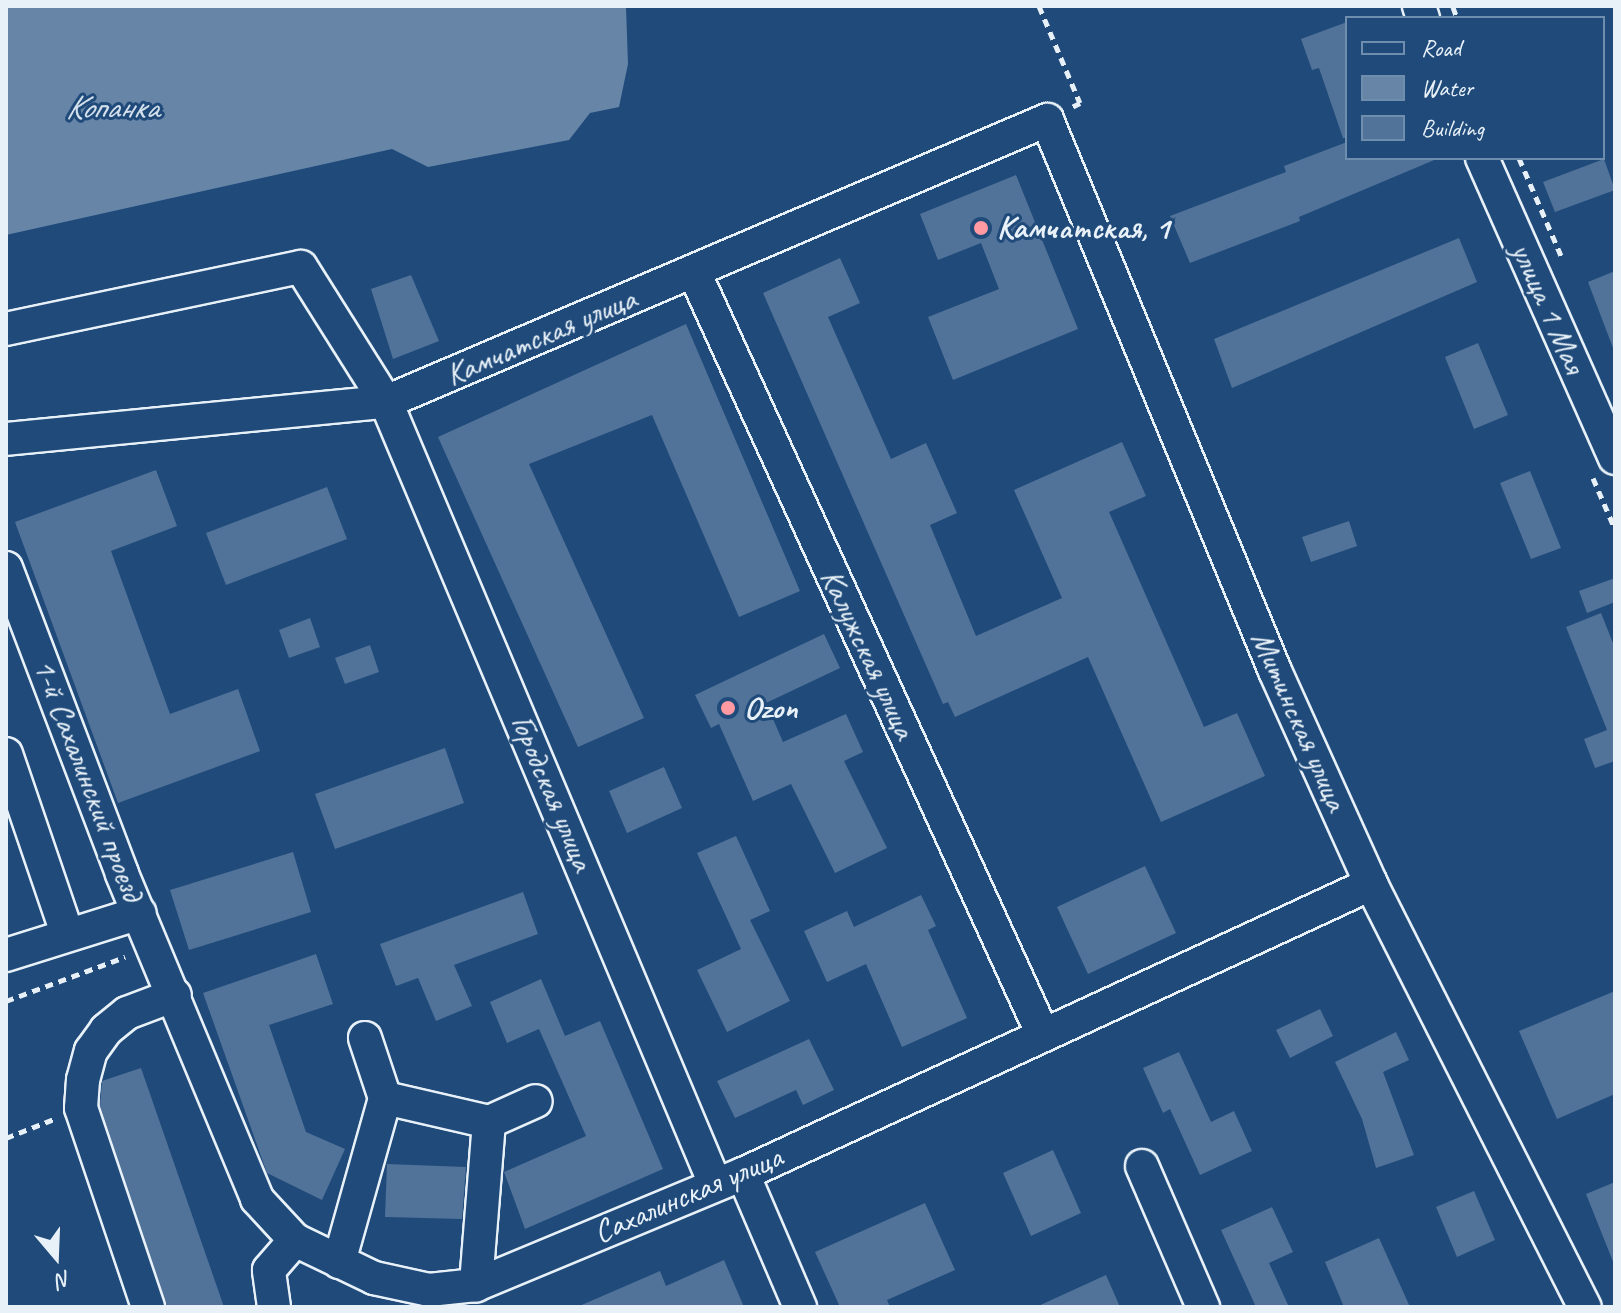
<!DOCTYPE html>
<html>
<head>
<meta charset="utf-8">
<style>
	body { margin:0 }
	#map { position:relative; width:1621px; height:1313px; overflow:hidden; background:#1f4a7a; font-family:Caveat,sans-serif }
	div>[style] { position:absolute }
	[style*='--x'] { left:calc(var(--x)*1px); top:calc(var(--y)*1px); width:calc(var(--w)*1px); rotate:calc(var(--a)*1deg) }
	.water>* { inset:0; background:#6685a7 }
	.building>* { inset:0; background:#517399 }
	.path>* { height:5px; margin-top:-2.5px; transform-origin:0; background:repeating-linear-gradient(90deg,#e8f1f8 0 8px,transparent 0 14px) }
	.roads { filter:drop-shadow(2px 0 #e8f1f8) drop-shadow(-2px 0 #e8f1f8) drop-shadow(0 2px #e8f1f8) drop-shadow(0 -2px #e8f1f8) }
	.minor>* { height:32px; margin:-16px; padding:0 16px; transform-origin:16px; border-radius:16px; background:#1f4a7a }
	.dots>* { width:22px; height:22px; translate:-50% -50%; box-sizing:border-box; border:4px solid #1f4a7a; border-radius:50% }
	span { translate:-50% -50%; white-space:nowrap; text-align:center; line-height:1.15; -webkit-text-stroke:6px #1f4a7a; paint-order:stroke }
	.poi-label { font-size:32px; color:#e8f1f8; font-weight:700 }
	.left { translate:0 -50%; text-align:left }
	.street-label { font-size:32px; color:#e8f1f8 }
	.water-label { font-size:34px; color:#d4e1ec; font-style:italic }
	.frame { position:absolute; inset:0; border:8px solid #e8f1f8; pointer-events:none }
	.legend { position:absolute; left:1345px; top:16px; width:260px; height:144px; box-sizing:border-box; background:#1f4a7a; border:2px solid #6f8dac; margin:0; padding:10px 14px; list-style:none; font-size:24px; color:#e8f1f8 }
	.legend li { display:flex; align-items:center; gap:16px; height:40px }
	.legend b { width:40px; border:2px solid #6f8dac }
	.north { position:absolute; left:16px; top:1217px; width:80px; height:80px; -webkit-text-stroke:6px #1f4a7a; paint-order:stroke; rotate:161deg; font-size:22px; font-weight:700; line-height:32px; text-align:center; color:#e8f1f8 }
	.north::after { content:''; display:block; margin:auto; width:28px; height:36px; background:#e8f1f8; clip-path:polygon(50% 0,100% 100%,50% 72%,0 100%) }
</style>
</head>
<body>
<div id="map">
	<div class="water">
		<div style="clip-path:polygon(6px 6px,626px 6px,628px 64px,619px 107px,590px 113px,569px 140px,428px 167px,392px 149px,6px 235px)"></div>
	</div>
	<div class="building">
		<div style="clip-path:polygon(1347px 22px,1347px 138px,1343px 138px,1319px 68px,1312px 70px,1301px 39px)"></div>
		<div style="clip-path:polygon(1347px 142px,1347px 158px,1439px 158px,1299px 217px,1300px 221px,1190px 263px,1170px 216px,1286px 172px,1284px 166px)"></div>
		<div style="clip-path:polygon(1604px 159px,1615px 190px,1555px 212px,1543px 182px)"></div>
		<div style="clip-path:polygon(1016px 175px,1078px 329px,953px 380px,928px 317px,999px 289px,981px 243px,938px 260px,920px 214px)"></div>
		<div style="clip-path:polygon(1459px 238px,1477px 282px,1232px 388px,1214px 339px)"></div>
		<div style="clip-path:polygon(840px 258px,860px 303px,828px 317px,891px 459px,926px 443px,957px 513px,930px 525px,976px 636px,1062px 598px,1014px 490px,1122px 442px,1146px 496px,1109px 512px,1204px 727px,1237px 713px,1265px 776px,1161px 822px,1088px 657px,955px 717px,948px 702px,943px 704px,763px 293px)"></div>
		<div style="clip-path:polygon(1615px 271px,1615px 348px,1613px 348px,1588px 282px)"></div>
		<div style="clip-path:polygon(411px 275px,439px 341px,393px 359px,371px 289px)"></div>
		<div style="clip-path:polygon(686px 324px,800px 591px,739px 617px,652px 415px,529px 464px,644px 718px,578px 747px,438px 437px)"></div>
		<div style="clip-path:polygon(1478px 343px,1508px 415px,1474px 429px,1445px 357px)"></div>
		<div style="clip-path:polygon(156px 470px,177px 526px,111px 551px,170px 714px,238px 689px,260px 751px,118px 803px,15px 522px)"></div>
		<div style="clip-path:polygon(1530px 471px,1561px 548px,1531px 559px,1500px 483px)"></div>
		<div style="clip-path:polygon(327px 487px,347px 539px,226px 585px,206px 533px)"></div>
		<div style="clip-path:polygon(1349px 521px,1357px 546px,1311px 562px,1302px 537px)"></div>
		<div style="clip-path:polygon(1615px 578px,1615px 602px,1587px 613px,1579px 591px)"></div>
		<div style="clip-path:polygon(1601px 613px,1615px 648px,1615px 761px,1595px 768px,1584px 739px,1607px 730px,1566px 627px)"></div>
		<div style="clip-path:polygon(310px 618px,320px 647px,289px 658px,279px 630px)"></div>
		<div style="clip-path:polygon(824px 634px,840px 668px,766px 703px,783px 742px,846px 714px,863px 752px,844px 761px,887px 848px,835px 873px,791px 784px,753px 801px,719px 724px,711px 728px,695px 695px)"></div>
		<div style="clip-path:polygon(370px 645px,379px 672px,345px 684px,335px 658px)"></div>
		<div style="clip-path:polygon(445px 748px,464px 803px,335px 849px,315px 794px)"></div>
		<div style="clip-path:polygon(664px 767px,682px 808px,627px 833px,609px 791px)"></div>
		<div style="clip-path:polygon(736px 836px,770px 911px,750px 920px,790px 1001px,727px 1032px,697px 970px,741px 949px,697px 853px)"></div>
		<div style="clip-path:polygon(293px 852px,311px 912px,189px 950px,170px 890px)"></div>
		<div style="clip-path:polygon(1145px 866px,1176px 933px,1088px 974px,1057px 907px)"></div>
		<div style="clip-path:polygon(523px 892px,538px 934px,454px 965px,472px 1006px,436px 1021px,418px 978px,396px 986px,380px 944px)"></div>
		<div style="clip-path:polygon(921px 895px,936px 926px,928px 930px,967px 1018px,902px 1047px,866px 964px,827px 982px,804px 931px,847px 911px,854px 927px)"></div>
		<div style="clip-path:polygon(316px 954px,333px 1004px,269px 1025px,306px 1132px,345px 1149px,322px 1200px,267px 1173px,203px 993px)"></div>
		<div style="clip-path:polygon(541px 979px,565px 1036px,600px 1021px,663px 1169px,525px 1229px,504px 1172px,586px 1136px,539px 1029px,507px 1043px,490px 1002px)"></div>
		<div style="clip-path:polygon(1615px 991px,1615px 1094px,1557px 1119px,1519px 1031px)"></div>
		<div style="clip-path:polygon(1320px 1009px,1333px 1036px,1290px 1058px,1276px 1030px)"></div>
		<div style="clip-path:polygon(1396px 1032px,1409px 1060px,1383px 1072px,1414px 1155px,1376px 1168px,1362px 1119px,1335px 1062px)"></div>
		<div style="clip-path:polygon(809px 1039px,834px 1090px,803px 1105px,796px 1090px,735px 1118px,717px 1081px)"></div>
		<div style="clip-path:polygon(1179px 1052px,1211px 1122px,1234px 1111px,1252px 1151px,1200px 1175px,1170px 1109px,1163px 1113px,1143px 1068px)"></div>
		<div style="clip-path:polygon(141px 1068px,224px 1307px,166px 1307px,100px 1106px,102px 1081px)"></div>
		<div style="clip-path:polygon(1053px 1150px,1081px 1213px,1031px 1236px,1003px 1173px)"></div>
		<div style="clip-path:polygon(387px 1164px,466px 1167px,462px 1219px,385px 1217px)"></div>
		<div style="clip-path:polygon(1615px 1182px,1615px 1264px,1614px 1264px,1586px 1194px)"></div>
		<div style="clip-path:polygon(1474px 1191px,1495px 1240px,1457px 1257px,1436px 1207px)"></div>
		<div style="clip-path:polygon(925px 1203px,955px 1270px,887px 1300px,890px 1307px,840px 1307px,815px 1252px)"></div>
		<div style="clip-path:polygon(1272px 1207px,1293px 1252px,1269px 1263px,1289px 1307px,1256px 1307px,1221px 1230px)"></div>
		<div style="clip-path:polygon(1379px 1238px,1410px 1307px,1344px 1307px,1325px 1262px)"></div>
		<div style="clip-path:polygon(724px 1260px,744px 1307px,577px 1307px,660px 1271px,666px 1286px)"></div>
		<div style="clip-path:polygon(1106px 1275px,1120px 1307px,1036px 1307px)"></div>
	</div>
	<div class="path">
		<div style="--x:1039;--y:6;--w:105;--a:67.1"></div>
		<div style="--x:1080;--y:103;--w:9;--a:153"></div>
		<div style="--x:1453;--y:7;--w:12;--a:70"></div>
		<div style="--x:1519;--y:158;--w:111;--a:66.7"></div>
		<div style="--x:1593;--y:478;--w:56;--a:66.7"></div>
		<div style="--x:6;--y:1001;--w:127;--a:-20.3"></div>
		<div style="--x:6;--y:1138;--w:52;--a:-21.6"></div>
	</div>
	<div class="roads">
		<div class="minor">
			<div style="--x:1419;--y:6;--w:13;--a:72"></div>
			<div style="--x:1482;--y:158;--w:328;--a:66.1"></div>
			<div style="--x:694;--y:272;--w:839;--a:65.42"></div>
			<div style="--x:6;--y:329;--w:301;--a:-11.9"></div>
			<div style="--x:301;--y:267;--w:160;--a:57.8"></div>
			<div style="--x:386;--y:402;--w:848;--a:67.18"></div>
			<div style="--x:6;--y:439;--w:382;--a:-5.6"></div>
			<div style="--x:386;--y:402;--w:719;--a:-23.1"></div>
			<div style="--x:1047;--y:120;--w:596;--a:67.52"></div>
			<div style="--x:1275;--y:671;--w:234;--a:65.7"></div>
			<div style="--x:1371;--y:884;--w:474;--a:63.2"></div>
			<div style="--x:6;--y:568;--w:327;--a:69.2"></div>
			<div style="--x:122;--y:874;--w:352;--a:67.4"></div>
			<div style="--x:257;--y:1199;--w:56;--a:47.2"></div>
			<div style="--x:295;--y:1240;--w:88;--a:25.7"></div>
			<div style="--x:374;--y:1278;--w:56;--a:12.3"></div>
			<div style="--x:429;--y:1290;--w:47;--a:-6.1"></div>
			<div style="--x:476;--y:1285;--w:289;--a:-22.6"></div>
			<div style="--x:743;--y:1174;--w:692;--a:-24.79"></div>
			<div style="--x:6;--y:754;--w:189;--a:71.2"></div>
			<div style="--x:6;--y:955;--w:140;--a:-17.4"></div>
			<div style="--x:365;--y:1038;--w:63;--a:71.6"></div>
			<div style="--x:489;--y:1122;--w:51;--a:-24.1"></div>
			<div style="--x:1142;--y:1166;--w:154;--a:66.6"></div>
			<div style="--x:743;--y:1174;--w:145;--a:66.8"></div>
			<div style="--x:339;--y:1262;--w:170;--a:-74.3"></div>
			<div style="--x:385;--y:1098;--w:107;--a:13"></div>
			<div style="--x:489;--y:1122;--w:164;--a:94.6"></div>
			<div style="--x:148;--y:1307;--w:210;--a:-108.6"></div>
			<div style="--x:81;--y:1108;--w:28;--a:-86"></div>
			<div style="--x:83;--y:1080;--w:30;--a:-75"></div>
			<div style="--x:91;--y:1051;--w:26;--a:-54"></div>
			<div style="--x:106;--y:1030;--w:27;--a:-39"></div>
			<div style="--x:127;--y:1013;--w:51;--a:-20.6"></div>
			<div style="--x:274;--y:1307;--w:37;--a:-98"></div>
			<div style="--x:269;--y:1270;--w:40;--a:-49"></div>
		</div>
	</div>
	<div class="dots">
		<div style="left:981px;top:228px;background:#ff9aa2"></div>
		<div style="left:728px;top:708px;background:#ff9aa2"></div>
	</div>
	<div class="poi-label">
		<span class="left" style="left:997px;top:228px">Камчатская, 1</span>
		<span class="left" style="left:744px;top:708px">Ozon</span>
	</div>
	<div class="street-label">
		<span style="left:1548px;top:308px;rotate:66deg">улица 1 Мая</span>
		<span style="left:541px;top:337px;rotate:-23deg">Камчатская улица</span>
		<span style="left:868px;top:654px;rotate:65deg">Калужская улица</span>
		<span style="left:1299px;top:721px;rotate:66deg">Митинская улица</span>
		<span style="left:88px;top:780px;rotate:69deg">1-й Сахалинский проезд</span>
		<span style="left:552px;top:793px;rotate:67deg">Городская улица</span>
		<span style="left:688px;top:1195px;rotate:-23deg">Сахалинская улица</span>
	</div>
	<div class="water-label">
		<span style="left:112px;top:107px">Копанка</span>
	</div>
	<div class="frame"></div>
	<ul class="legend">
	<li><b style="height:10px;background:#1f4a7a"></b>Road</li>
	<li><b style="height:22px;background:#6685a7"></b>Water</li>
	<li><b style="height:22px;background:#517399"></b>Building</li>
	</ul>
	<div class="north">N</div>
</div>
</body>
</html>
